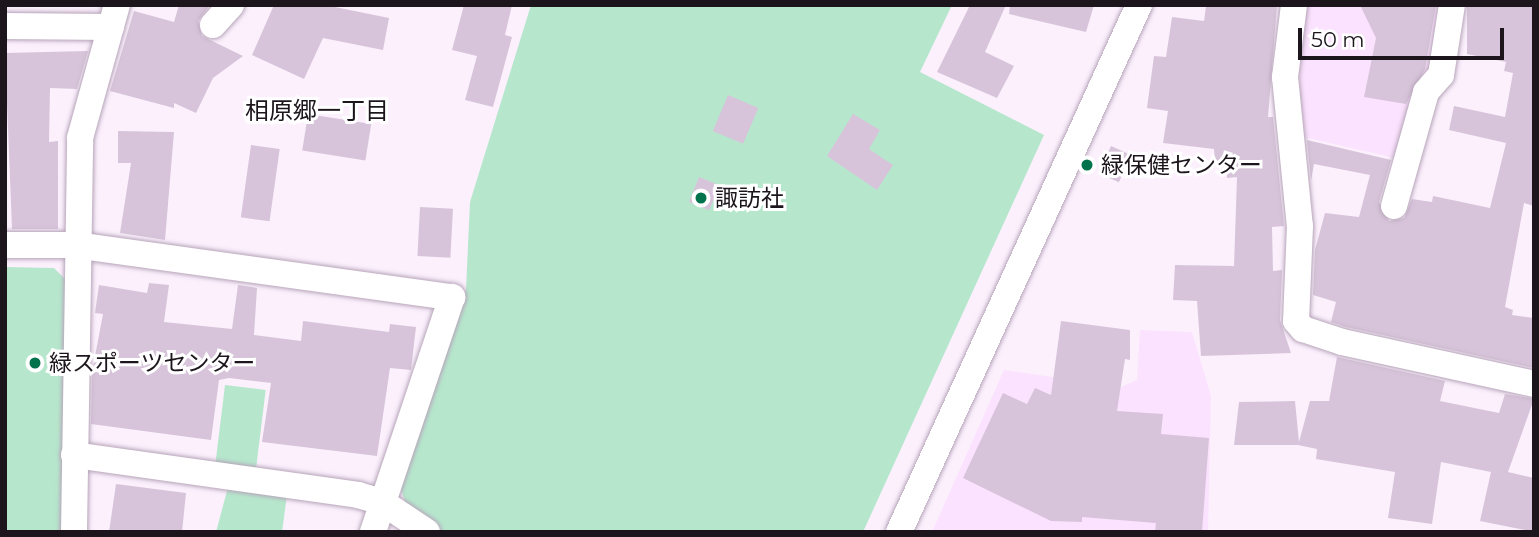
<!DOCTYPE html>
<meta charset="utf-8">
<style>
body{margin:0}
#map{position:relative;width:1539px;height:537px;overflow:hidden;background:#fcf0fd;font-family:Montserrat,"Noto Sans JP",sans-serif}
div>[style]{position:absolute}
.built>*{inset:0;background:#fbe2fe}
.green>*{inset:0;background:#b6e7cd;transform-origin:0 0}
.building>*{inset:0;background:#d7c4da;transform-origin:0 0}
.roads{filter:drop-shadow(0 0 2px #b6a4b9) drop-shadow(0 0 2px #b6a4b9)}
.minor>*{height:26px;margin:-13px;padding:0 13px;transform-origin:13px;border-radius:13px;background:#fff}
.dots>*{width:19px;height:19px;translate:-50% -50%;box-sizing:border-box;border:4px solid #fff;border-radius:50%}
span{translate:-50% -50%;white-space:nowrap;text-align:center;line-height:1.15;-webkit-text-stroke:6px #fff;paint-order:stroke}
.poi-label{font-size:23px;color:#1c151c}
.left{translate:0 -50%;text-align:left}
.neighbourhood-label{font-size:24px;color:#1c151c}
.frame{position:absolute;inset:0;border:7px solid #1c151c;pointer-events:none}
.scale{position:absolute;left:1298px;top:28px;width:206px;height:32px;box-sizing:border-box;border:4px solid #1c151c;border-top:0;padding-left:9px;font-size:21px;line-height:24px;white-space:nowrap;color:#1c151c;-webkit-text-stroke:5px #fff;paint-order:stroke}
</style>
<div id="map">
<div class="built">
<i style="clip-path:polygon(1303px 5px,1449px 5px,1404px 160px,1299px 136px,1294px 77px)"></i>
<i style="clip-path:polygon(1140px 330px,1192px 332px,1211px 396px,1208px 532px,932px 532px,1004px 370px,1121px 387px,1137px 380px)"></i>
</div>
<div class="green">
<i style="clip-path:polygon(531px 5px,952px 5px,920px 72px,1044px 135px,863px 532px,440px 532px,406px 505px,400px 486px,466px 289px,470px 202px)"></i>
<i style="clip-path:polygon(5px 267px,54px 268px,65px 279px,65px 532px,5px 532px)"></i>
<i style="left:225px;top:385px;width:41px;height:83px;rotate:7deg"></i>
<i style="clip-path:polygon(228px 487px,287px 495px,282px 532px,216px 532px)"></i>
</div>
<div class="building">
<i style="clip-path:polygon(179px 5px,210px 5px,198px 21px,202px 36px,243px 56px,213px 78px,196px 113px,174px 103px,174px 108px,110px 91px,134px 11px,174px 22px)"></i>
<i style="clip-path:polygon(274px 5px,325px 5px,389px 18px,383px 50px,323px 38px,304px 79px,252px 55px)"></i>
<i style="clip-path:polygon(464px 5px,512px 5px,505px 35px,512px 37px,493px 107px,465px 100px,477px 56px,452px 50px)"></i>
<i style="clip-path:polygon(970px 5px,1006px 5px,985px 52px,1014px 66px,997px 98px,937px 72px)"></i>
<i style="clip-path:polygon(1010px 5px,1094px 5px,1086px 32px,1009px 14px)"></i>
<i style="clip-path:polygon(1277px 5px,1268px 117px,1273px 117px,1284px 226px,1272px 227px,1273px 271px,1282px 270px,1280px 320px,1291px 353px,1201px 356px,1197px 301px,1173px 300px,1175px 265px,1234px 266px,1237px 177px,1227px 178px,1226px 161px,1215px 161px,1214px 149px,1163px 143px,1168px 111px,1147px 108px,1154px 56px,1166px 57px,1172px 17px,1204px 21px,1206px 6px)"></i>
<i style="clip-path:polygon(1360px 5px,1436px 5px,1425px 69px,1406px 104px,1364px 97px,1376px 38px)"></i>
<i style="clip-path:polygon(1467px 5px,1534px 5px,1534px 206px,1524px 203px,1505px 307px,1513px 310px,1512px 315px,1534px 318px,1534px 368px,1346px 327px,1331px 322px,1336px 302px,1313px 295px,1315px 250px,1325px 213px,1359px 217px,1370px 175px,1314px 164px,1311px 181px,1307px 140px,1391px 160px,1379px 202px,1389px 221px,1404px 218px,1412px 199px,1432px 202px,1433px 196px,1490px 208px,1506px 143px,1449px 130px,1454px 106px,1505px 117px,1513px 73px,1504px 71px,1506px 62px,1467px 54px)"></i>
<i style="clip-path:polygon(88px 51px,77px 89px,50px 88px,49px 142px,58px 141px,58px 229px,12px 229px,5px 53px)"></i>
<i style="left:728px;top:95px;width:33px;height:39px;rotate:23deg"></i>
<i style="left:308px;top:114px;width:64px;height:37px;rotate:9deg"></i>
<i style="clip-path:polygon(853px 114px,880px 130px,869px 149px,893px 165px,877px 190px,827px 156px)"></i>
<i style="clip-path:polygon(118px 131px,174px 132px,165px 240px,120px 233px,131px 163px,118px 163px)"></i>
<i style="left:251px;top:145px;width:29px;height:73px;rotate:8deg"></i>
<i style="left:1111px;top:146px;width:22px;height:30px;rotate:24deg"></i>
<i style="left:699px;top:177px;width:22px;height:27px;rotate:22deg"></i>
<i style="left:420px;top:207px;width:33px;height:49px;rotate:3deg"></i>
<i style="clip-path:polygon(149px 283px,169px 285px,164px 322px,232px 329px,238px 285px,257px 288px,254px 335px,301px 341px,303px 321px,389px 332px,390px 324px,416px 327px,411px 370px,390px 368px,377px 456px,262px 442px,271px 383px,229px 378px,219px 380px,211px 440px,91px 424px,92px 372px,103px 314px,95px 313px,99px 285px,147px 293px)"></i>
<i style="clip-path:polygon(1061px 321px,1130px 330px,1130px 360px,1125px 359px,1117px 411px,1163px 414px,1161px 434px,1209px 438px,1202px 532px,1155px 532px,1156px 523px,1082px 517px,1082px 522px,1051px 521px,963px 478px,1003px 393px,1027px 404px,1035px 388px,1051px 395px)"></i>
<i style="clip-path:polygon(1337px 357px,1445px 381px,1440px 401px,1499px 413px,1505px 394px,1534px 399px,1508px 472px,1534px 478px,1534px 532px,1480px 521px,1491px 472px,1441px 462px,1432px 524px,1388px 518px,1395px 472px,1316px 459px,1317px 449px,1298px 445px,1234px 445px,1239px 402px,1295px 401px,1299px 442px,1310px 401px,1329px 401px)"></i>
<i style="clip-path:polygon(116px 484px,186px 493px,182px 532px,109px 532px)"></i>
</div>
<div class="roads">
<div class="minor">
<i style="left:1294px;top:5px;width:73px;rotate:97.1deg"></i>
<i style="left:1285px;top:77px;width:150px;rotate:84.3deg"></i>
<i style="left:1300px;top:226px;width:95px;rotate:92.4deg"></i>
<i style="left:1296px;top:321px;width:11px;rotate:49deg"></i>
<i style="left:1303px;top:329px;width:41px;rotate:18.4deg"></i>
<i style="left:1342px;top:342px;width:197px;rotate:12.3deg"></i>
<i style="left:213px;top:25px;width:27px;rotate:-48deg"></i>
<i style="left:5px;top:26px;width:106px;rotate:0.5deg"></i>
<i style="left:1394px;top:206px;width:118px;rotate:-74.3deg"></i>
<i style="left:1426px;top:92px;width:23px;rotate:-49deg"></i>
<i style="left:1441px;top:75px;width:71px;rotate:-81.1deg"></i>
<i style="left:5px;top:245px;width:70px"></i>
<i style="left:75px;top:245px;width:381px;rotate:7.9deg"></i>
<i style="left:452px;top:297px;width:248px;rotate:108.6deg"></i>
<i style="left:74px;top:455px;width:287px;rotate:8deg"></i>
<i style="left:358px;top:495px;width:25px;rotate:16deg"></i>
<i style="left:382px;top:502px;width:54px;rotate:33.7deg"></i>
<i style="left:74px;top:532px;width:394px;rotate:-89.1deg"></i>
<i style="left:80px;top:138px;width:138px;rotate:-74.5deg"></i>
<i style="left:899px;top:532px;width:579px;rotate:-65.52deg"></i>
</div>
</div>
<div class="dots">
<i style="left:1087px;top:165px;background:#00724c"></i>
<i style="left:701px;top:198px;background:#00724c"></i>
<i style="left:35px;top:363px;background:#00724c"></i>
</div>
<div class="poi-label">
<span class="left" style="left:1101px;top:165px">緑保健センター</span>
<span class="left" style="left:715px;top:198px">諏訪社</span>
<span class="left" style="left:49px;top:363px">緑スポーツセンター</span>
</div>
<div class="neighbourhood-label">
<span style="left:317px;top:111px">相原郷一丁目</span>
</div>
<div class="frame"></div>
<div class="scale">50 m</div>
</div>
